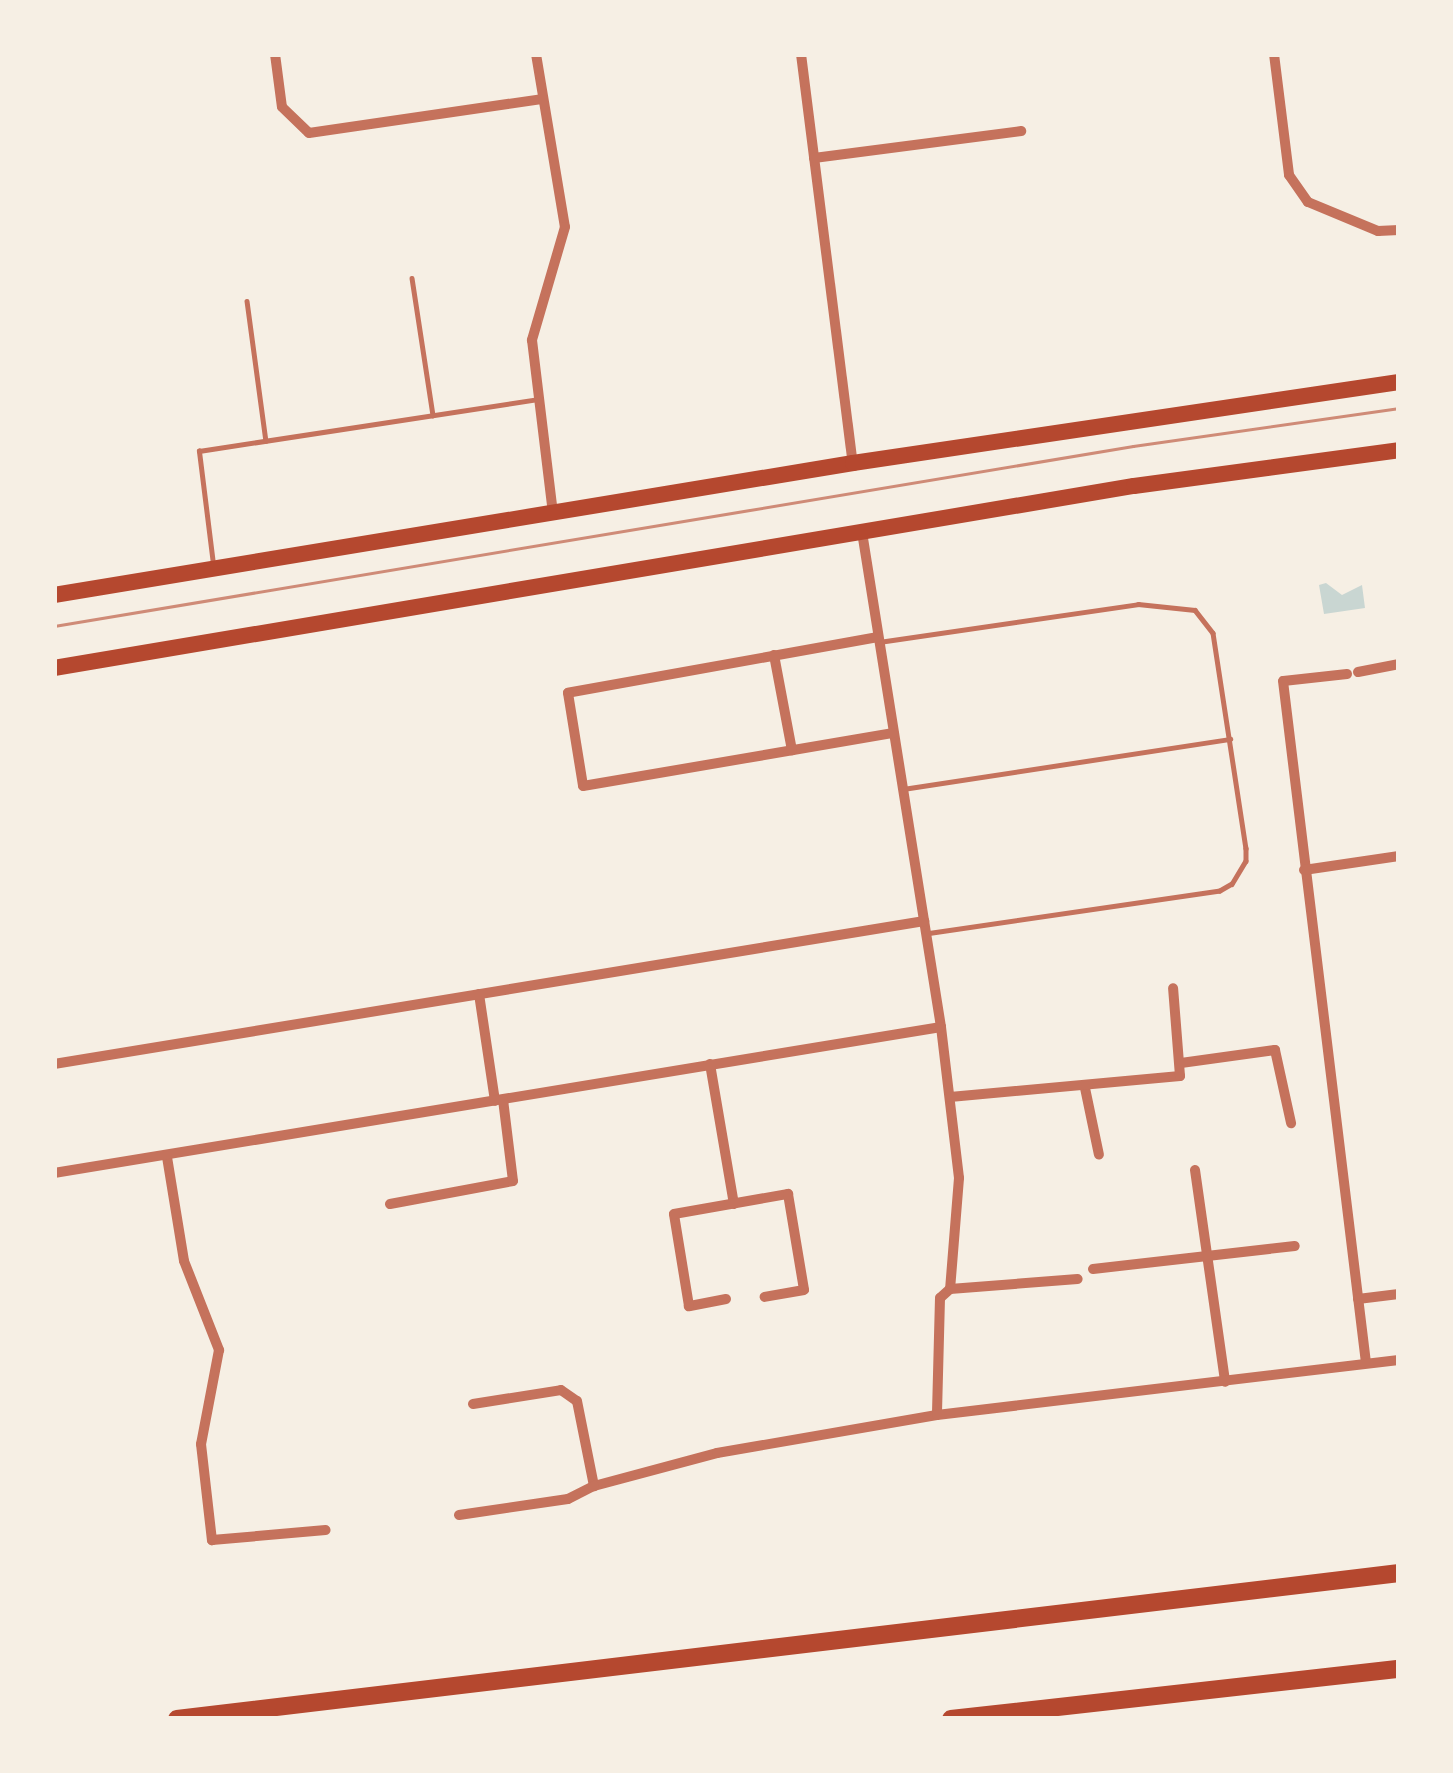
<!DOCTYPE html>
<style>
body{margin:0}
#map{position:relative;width:1453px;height:1773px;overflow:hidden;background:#f6efe4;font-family:Montserrat,sans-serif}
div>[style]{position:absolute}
.water>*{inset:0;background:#c9d6d2}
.service>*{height:4.5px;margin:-2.25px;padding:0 2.25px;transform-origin:2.25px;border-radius:2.25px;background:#c5725c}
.minor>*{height:10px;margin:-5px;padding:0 5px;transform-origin:5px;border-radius:5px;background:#c5725c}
.primary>*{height:16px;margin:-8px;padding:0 8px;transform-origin:8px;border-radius:8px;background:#b5482f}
.motorway>*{height:18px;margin:-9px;padding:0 9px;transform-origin:9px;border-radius:9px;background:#b5482f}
.tram>*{height:3px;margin:-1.5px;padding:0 1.5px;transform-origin:1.5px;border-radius:1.5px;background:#cf8b77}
span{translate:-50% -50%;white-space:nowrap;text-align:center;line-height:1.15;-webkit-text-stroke:12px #f6efe4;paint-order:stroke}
.frame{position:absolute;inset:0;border:57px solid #f6efe4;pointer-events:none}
</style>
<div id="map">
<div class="water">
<i style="clip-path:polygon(1326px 583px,1342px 595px,1362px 585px,1365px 608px,1324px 614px,1319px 585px)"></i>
</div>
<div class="service">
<i style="left:412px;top:278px;width:139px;rotate:81.3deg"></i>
<i style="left:247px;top:301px;width:141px;rotate:82.3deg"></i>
<i style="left:213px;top:564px;width:114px;rotate:-97.1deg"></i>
<i style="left:199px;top:451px;width:344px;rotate:-8.7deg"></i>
<i style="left:879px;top:642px;width:262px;rotate:-8.3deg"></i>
<i style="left:1138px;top:604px;width:57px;rotate:6deg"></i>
<i style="left:1195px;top:610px;width:29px;rotate:52deg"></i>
<i style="left:1213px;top:633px;width:218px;rotate:81.3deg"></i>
<i style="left:1246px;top:848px;width:13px;rotate:90deg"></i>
<i style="left:1246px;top:861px;width:27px;rotate:121deg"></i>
<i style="left:1232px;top:884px;width:14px;rotate:150deg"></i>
<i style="left:1220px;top:891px;width:297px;rotate:171.7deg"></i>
<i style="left:903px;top:789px;width:331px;rotate:-8.7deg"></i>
</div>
<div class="minor">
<i style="left:275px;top:54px;width:53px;rotate:82.5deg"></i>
<i style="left:282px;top:107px;width:37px;rotate:44deg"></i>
<i style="left:309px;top:133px;width:235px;rotate:-8.3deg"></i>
<i style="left:536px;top:54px;width:175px;rotate:80.5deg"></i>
<i style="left:565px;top:227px;width:118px;rotate:106.3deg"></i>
<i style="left:532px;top:340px;width:175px;rotate:83.1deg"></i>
<i style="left:801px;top:54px;width:412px;rotate:82.8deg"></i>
<i style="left:1274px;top:54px;width:122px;rotate:82.9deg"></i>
<i style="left:1289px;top:175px;width:33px;rotate:55deg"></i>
<i style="left:1308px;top:202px;width:76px;rotate:22.5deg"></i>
<i style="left:1378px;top:231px;width:21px;rotate:-3deg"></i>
<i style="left:814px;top:158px;width:209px;rotate:-7.4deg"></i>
<i style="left:862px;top:532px;width:501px;rotate:80.93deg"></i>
<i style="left:941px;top:1027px;width:152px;rotate:83.2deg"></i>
<i style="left:959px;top:1178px;width:111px;rotate:94.6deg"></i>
<i style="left:950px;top:1289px;width:13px;rotate:138deg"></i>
<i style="left:940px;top:1298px;width:117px;rotate:91.5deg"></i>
<i style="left:878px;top:637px;width:315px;rotate:169.8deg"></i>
<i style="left:568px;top:693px;width:94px;rotate:80.8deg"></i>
<i style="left:583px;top:786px;width:315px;rotate:-9.7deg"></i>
<i style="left:774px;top:655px;width:97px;rotate:79.3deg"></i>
<i style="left:1358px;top:672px;width:42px;rotate:-11deg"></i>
<i style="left:1347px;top:674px;width:64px;rotate:173.8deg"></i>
<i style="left:1283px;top:681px;width:687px;rotate:83.06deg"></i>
<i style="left:1304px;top:870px;width:96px;rotate:-8.4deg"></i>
<i style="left:479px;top:994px;width:108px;rotate:81.5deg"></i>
<i style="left:1181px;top:1063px;width:95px;rotate:-7.9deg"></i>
<i style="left:1275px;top:1050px;width:75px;rotate:77.6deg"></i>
<i style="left:54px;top:1064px;width:882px;rotate:-9.33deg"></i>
<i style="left:710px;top:1064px;width:142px;rotate:80.3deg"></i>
<i style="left:1085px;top:1088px;width:68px;rotate:78.2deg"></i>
<i style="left:950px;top:1097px;width:231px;rotate:-5.2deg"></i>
<i style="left:1180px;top:1076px;width:88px;rotate:-94.5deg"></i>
<i style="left:167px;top:1157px;width:105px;rotate:80.7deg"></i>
<i style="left:184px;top:1261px;width:96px;rotate:68.5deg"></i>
<i style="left:219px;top:1350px;width:96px;rotate:100.8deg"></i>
<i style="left:201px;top:1444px;width:97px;rotate:83.5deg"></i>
<i style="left:212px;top:1540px;width:114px;rotate:-5deg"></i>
<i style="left:1195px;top:1170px;width:214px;rotate:81.9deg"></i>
<i style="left:54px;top:1173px;width:899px;rotate:-9.35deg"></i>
<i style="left:390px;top:1204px;width:125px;rotate:-10.6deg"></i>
<i style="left:513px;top:1181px;width:82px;rotate:-97deg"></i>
<i style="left:1093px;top:1269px;width:203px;rotate:-6.5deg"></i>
<i style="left:950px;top:1289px;width:128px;rotate:-4.5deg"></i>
<i style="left:726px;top:1299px;width:38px;rotate:169deg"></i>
<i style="left:689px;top:1306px;width:93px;rotate:-99.3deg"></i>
<i style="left:674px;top:1214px;width:116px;rotate:-10deg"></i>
<i style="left:788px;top:1194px;width:97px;rotate:80.5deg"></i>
<i style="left:804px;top:1290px;width:40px;rotate:170deg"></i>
<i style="left:1358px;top:1299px;width:41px;rotate:-7deg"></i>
<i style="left:473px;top:1404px;width:89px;rotate:-9deg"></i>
<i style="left:561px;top:1390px;width:19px;rotate:35deg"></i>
<i style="left:577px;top:1401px;width:87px;rotate:78.7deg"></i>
<i style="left:594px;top:1486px;width:127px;rotate:-15deg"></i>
<i style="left:717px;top:1453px;width:223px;rotate:-9.8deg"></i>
<i style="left:937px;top:1415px;width:465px;rotate:-6.8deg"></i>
<i style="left:459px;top:1515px;width:110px;rotate:-8.4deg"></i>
<i style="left:568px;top:1499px;width:29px;rotate:-27deg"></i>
</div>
<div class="primary">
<i style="left:54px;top:595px;width:810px;rotate:-9.38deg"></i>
<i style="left:853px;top:463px;width:552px;rotate:-8.44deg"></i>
<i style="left:54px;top:668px;width:1095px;rotate:-9.57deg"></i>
<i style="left:1134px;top:486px;width:267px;rotate:-7.7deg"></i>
</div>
<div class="motorway">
<i style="left:177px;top:1719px;width:1231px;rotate:-6.81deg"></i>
<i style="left:951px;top:1719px;width:451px;rotate:-6.4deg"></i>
</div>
<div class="tram">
<i style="left:54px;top:626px;width:1094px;rotate:-9.47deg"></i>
<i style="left:1133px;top:446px;width:269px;rotate:-8.1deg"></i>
</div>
<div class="frame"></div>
</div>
